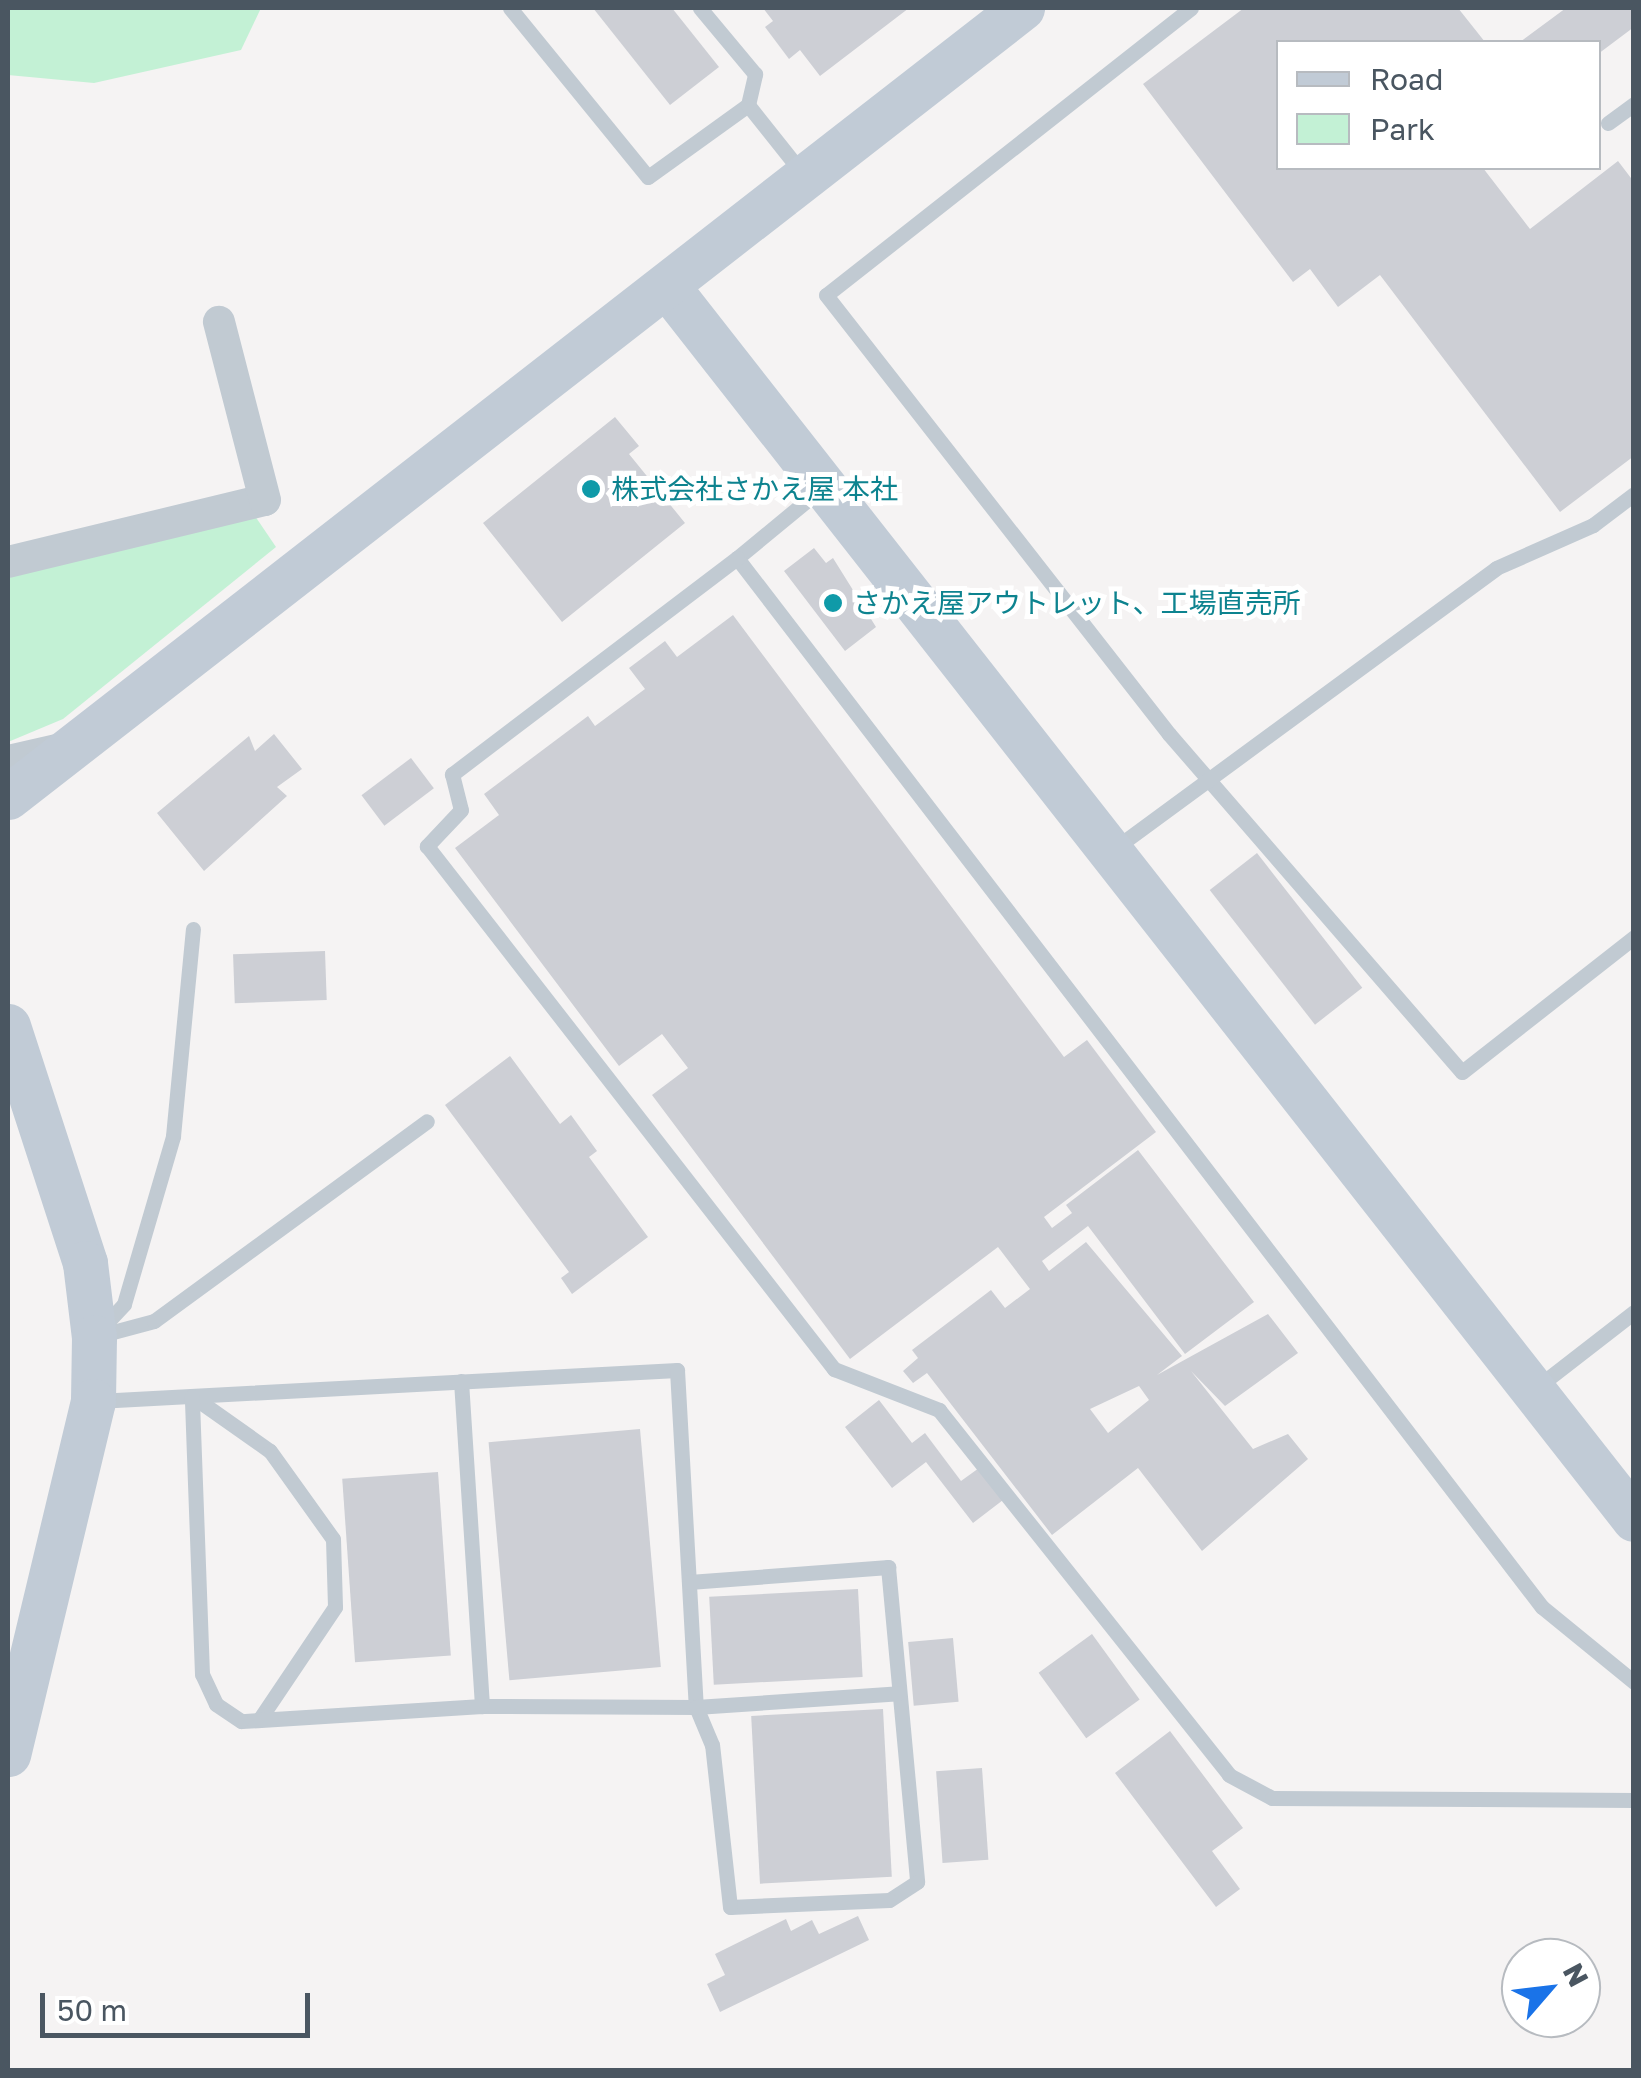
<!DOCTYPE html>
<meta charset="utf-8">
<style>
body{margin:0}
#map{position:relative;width:1641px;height:2078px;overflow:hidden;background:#f5f3f3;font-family:"Golos Text","Noto Sans JP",sans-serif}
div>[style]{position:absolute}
.green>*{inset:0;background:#c3f1d5}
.building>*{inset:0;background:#cdcfd5;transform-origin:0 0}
.lane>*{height:15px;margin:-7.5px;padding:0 7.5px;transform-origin:7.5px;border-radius:7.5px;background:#c1cad2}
.street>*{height:32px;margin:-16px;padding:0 16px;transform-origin:16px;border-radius:16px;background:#c1cad2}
.secondary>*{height:45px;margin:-22.5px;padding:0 22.5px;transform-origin:22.5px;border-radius:22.5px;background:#c1cbd6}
.dots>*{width:28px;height:28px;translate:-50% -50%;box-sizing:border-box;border:5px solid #fff;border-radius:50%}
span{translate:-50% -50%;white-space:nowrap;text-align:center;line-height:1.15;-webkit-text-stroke:10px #fff;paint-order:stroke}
.culture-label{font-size:28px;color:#0d838f}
.left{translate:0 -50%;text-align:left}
.frame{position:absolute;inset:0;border:10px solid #4a5661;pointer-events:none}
.legend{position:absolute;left:1276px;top:40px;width:325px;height:130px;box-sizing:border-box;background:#fff;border:2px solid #b7bbc0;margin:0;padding:12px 18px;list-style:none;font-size:30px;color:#4a5661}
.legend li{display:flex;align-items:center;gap:20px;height:50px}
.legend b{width:50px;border:2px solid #b7bbc0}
.north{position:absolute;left:1501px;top:1938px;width:100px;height:100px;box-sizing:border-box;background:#fff;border:2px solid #b7bbc0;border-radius:50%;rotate:62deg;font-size:28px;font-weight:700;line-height:40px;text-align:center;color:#4a5661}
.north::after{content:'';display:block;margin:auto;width:35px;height:45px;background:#1a73e8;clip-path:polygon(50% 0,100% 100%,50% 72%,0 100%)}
.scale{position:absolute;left:40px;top:1993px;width:270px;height:45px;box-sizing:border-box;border:5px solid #4a5661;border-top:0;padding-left:12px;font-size:30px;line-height:35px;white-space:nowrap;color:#4a5661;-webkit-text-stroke:8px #fff;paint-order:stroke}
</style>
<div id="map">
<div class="green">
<i style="clip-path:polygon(8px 8px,261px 8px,241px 50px,94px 83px,8px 75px)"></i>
<i style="clip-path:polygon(255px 516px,276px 547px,63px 719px,8px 742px,8px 574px)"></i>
</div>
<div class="building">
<i style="clip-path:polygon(593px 8px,672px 8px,719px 67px,670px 105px)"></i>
<i style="clip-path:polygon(763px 8px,909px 8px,820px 76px,800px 50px,789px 59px,765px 27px,773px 21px)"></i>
<i style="clip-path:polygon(1244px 8px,1458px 8px,1485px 42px,1278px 42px,1278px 168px,1483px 168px,1530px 229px,1618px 161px,1634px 182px,1634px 456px,1560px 512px,1380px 275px,1338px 307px,1310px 269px,1293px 282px,1143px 84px)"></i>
<i style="clip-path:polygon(1566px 8px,1634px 8px,1634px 27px,1598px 54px,1598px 42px,1520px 42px)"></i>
<i style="clip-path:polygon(615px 417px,639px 446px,629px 454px,685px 523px,562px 622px,483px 523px)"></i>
<i style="clip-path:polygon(814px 548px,826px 563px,833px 558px,876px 627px,845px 651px,784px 571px)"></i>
<i style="clip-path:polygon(evenodd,733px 615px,1064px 1057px,1087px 1040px,1156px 1132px,1044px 1217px,1052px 1228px,1072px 1213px,1066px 1205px,1138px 1150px,1254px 1302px,1185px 1354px,1088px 1226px,1042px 1261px,1049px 1271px,1086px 1242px,1182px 1356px,1157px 1375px,1268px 1314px,1298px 1353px,1225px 1406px,1191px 1371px,1253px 1449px,1288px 1434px,1308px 1459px,1202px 1551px,1138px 1468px,1052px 1535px,927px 1373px,913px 1383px,903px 1371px,918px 1358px,912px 1350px,991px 1290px,1005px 1308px,1030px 1289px,998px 1247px,850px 1359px,652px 1095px,688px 1068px,662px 1034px,619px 1066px,455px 848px,499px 815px,484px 794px,588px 716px,595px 726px,645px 689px,629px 668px,665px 641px,677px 657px,733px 615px,1139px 1386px,1149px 1400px,1108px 1433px,1090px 1409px,1139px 1386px)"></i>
<i style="clip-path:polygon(274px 734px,302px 769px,277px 787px,287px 796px,204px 871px,157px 813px,249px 736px,255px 751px)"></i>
<i style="left:411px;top:758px;width:38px;height:62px;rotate:53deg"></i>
<i style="left:1257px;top:853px;width:171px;height:60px;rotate:52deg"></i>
<i style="left:325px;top:951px;width:49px;height:92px;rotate:88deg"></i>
<i style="clip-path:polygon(510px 1056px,560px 1124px,571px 1115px,597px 1151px,589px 1157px,648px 1237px,572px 1294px,561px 1278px,569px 1272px,445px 1105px)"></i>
<i style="clip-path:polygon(879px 1400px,912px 1443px,925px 1433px,961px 1481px,979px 1468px,1003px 1500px,973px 1523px,926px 1462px,892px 1488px,845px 1427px)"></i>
<i style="left:640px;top:1429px;width:239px;height:152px;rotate:85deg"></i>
<i style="left:438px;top:1472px;width:184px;height:96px;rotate:86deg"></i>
<i style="left:858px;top:1589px;width:88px;height:149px;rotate:87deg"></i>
<i style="left:1092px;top:1634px;width:81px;height:66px;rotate:54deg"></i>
<i style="left:953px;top:1638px;width:64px;height:45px;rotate:85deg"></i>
<i style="left:883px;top:1709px;width:168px;height:132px;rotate:87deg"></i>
<i style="clip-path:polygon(1170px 1731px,1243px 1828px,1212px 1851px,1240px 1889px,1216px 1907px,1115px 1773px)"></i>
<i style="left:982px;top:1768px;width:92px;height:46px;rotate:86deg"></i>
<i style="clip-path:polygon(858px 1916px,869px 1940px,720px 2012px,707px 1984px,725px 1975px,715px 1954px,786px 1919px,791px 1931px,812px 1920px,819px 1934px)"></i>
</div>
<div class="lane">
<i style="left:510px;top:8px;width:218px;rotate:50.8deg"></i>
<i style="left:648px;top:177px;width:123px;rotate:-35.8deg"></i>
<i style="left:748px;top:105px;width:32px;rotate:-77deg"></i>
<i style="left:755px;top:74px;width:86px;rotate:-129.8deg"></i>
<i style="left:1191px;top:8px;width:464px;rotate:141.8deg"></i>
<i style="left:826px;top:295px;width:557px;rotate:52deg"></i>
<i style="left:1169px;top:734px;width:447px;rotate:49.1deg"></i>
<i style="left:1462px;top:1072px;width:219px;rotate:-38.1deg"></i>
<i style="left:748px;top:105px;width:87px;rotate:51.5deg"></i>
<i style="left:1608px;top:123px;width:32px;rotate:-36deg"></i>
<i style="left:822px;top:488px;width:110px;rotate:140.5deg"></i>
<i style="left:737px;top:558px;width:1322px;rotate:52.5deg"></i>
<i style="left:1542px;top:1607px;width:119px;rotate:39.2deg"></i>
<i style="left:737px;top:558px;width:358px;rotate:142.8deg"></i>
<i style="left:452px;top:774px;width:37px;rotate:76deg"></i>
<i style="left:461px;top:810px;width:50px;rotate:133.4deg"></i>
<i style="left:427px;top:846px;width:663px;rotate:52.11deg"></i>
<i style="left:834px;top:1369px;width:113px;rotate:21.3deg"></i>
<i style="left:939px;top:1410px;width:466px;rotate:51.5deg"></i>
<i style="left:1229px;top:1775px;width:49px;rotate:28.1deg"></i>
<i style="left:1272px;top:1798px;width:362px;rotate:0.3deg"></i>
<i style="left:1114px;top:849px;width:474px;rotate:-36.3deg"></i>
<i style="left:1496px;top:568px;width:106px;rotate:-23.9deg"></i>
<i style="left:1593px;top:525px;width:51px;rotate:-37.1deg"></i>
<i style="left:100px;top:1330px;width:35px;rotate:-47deg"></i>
<i style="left:124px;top:1304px;width:175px;rotate:-73.7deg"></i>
<i style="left:173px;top:1136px;width:208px;rotate:-84.5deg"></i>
<i style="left:98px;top:1336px;width:58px;rotate:-15deg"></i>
<i style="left:154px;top:1321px;width:338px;rotate:-36.2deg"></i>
<i style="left:461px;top:1381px;width:326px;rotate:86.3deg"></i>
<i style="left:1536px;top:1388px;width:124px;rotate:-37.8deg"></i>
<i style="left:192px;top:1396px;width:95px;rotate:35.2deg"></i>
<i style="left:270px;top:1451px;width:108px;rotate:54.4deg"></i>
<i style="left:333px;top:1539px;width:68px;rotate:88.3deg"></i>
<i style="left:335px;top:1607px;width:136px;rotate:123.9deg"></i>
<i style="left:97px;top:1401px;width:581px;rotate:-3.06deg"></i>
<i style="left:677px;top:1370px;width:338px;rotate:86.8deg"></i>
<i style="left:696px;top:1707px;width:214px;rotate:-179.7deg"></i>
<i style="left:482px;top:1706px;width:241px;rotate:176.4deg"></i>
<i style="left:241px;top:1721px;width:30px;rotate:-146deg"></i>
<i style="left:216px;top:1704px;width:33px;rotate:-115deg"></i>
<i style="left:202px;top:1674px;width:278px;rotate:-92.1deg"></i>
<i style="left:689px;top:1582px;width:200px;rotate:-4.3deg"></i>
<i style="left:888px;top:1567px;width:316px;rotate:84.7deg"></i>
<i style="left:917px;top:1882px;width:33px;rotate:147deg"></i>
<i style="left:889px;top:1900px;width:159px;rotate:177.5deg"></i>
<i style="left:730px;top:1907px;width:163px;rotate:-96.3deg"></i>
<i style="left:712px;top:1745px;width:41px;rotate:-112.8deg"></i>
<i style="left:696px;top:1707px;width:203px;rotate:-3.9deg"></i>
</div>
<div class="street">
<i style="left:8px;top:562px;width:264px;rotate:-13.6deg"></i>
<i style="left:265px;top:500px;width:184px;rotate:-104.5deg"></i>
<i style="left:8px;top:761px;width:54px;rotate:-12.8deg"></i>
</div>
<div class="secondary">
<i style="left:670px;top:290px;width:1562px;rotate:51.89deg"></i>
<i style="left:8px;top:797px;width:1285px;rotate:-37.89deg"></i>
<i style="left:8px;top:1026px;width:249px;rotate:72deg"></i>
<i style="left:85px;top:1263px;width:75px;rotate:83.1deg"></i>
<i style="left:94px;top:1337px;width:64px;rotate:90.9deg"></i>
<i style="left:93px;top:1401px;width:363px;rotate:103.5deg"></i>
</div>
<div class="dots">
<i style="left:591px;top:489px;background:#0f9aa8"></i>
<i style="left:833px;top:603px;background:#0f9aa8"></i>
</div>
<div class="culture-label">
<span class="left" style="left:611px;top:489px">株式会社さかえ屋 本社</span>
<span class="left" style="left:853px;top:603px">さかえ屋アウトレット、工場直売所</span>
</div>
<div class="frame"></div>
<ul class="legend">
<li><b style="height:12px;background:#c1cbd6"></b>Road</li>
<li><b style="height:28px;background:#c3f1d5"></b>Park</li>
</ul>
<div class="north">N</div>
<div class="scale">50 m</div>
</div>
